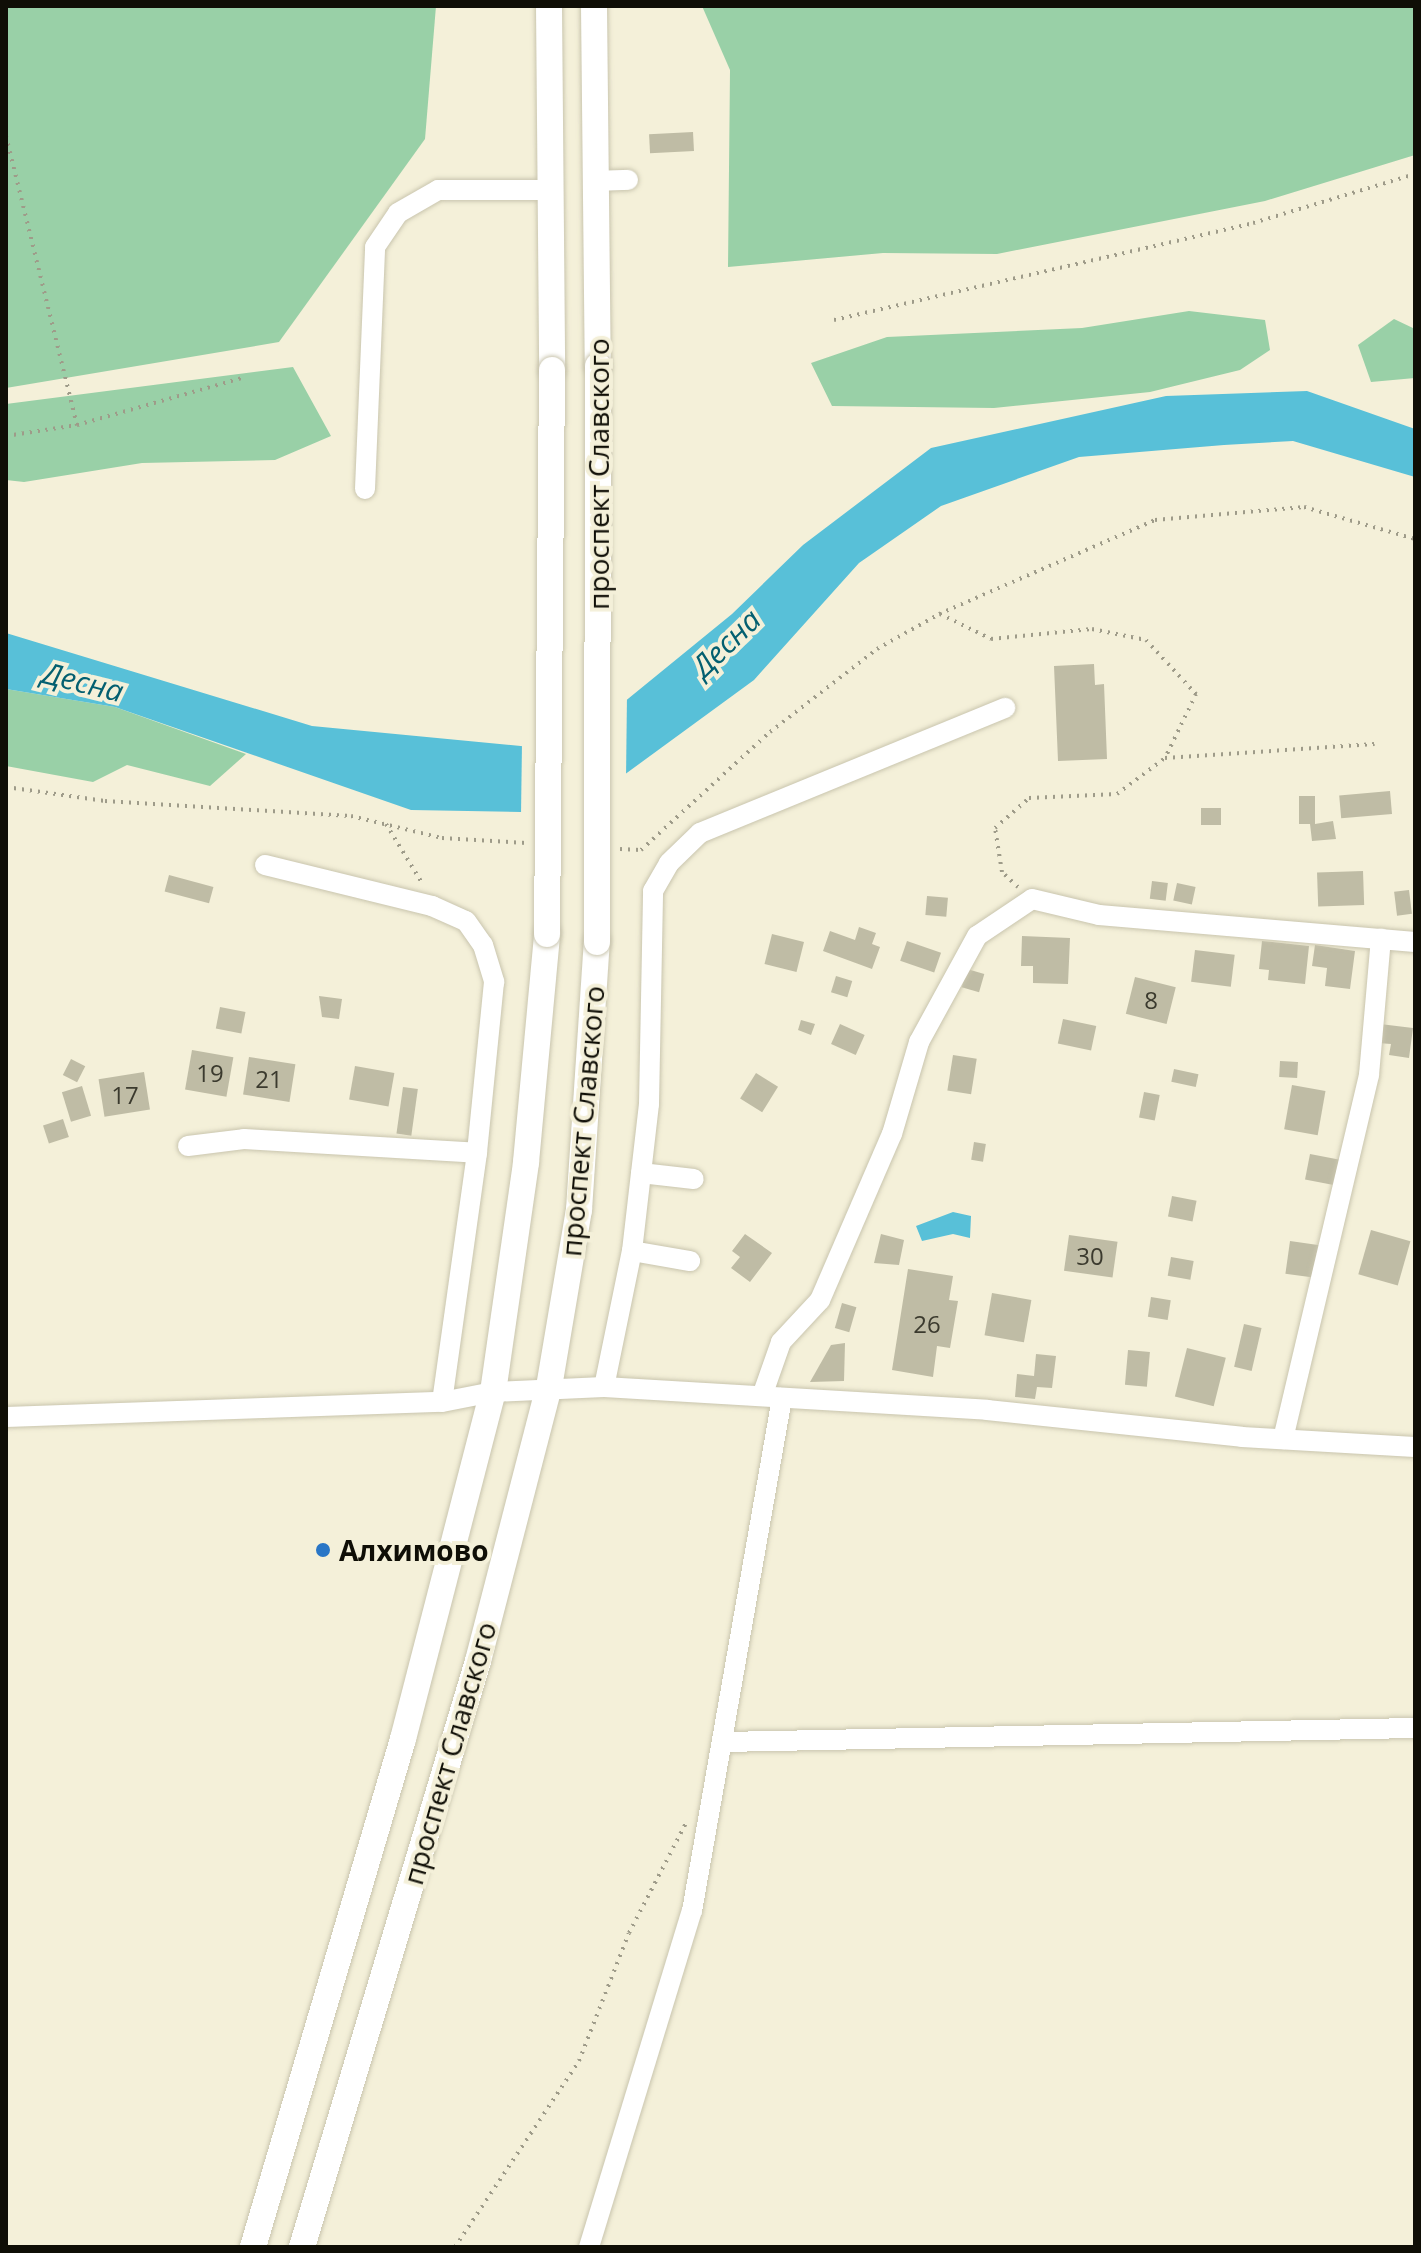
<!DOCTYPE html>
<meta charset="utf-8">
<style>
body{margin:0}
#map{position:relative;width:1421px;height:2253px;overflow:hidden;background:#f4f0d9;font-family:"Open Sans",sans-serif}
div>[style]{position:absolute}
.green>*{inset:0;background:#99d0a7}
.water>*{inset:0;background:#58c0d8}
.pier>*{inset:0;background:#f4f0d9}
.building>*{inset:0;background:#bfbca5;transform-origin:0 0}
.path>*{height:4px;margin-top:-2px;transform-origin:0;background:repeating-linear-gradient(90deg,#9e9b89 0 2px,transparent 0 8px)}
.roads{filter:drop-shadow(0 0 2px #c9c5ae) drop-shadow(0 0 2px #c9c5ae)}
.minor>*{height:20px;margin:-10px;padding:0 10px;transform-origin:10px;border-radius:10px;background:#fff}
.major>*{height:26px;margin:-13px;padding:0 13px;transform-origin:13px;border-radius:13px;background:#fff}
.bridges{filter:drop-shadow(0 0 2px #c9c5ae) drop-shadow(0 0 2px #c9c5ae)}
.major-bridge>*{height:26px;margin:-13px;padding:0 13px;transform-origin:13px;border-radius:13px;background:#fff}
.dots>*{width:22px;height:22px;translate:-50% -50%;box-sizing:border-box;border:4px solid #f4f0d9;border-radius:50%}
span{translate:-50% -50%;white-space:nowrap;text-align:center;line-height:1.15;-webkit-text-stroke:8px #f4f0d9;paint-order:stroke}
.number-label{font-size:24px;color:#3b3a2e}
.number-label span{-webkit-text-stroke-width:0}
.street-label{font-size:28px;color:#0f0e06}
.poi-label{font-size:28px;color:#0f0e06;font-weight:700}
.left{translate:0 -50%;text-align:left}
.water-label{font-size:30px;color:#035f70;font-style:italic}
.frame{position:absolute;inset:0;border:8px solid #0f0e06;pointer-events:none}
</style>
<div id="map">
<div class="green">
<i style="clip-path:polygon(6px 6px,436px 6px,425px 139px,279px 342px,6px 388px)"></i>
<i style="clip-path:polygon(702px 6px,1415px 6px,1415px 155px,1265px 201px,997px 254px,883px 253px,728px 267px,730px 70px)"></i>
<i style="clip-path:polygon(1189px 311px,1265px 320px,1270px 350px,1240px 370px,1150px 392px,994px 408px,832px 406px,811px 363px,887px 337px,1082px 328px)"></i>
<i style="clip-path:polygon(1394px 319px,1415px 329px,1415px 378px,1371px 382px,1358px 345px)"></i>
<i style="clip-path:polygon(293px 367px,331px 436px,275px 460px,142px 463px,24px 482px,6px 480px,6px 404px)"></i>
<i style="clip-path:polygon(6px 689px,115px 707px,246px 754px,210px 786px,127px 765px,93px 782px,6px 766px)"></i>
</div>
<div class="water">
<i style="clip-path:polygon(1307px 391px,1415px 429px,1415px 477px,1293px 441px,1224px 445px,1079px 457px,941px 506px,859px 563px,754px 680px,572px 813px,411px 810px,115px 707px,6px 689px,6px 633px,312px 726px,531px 747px,618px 707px,732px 614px,803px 545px,931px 448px,1166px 396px)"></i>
<i style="clip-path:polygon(953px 1212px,971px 1216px,970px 1238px,953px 1234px,922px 1241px,916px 1226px)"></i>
</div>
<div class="pier">
<i style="clip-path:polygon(627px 694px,626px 779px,573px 817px,521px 816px,522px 743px)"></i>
</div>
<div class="building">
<i style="left:693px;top:132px;width:19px;height:44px;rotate:87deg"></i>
<i style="clip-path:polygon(1094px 664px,1095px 685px,1104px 684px,1107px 759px,1058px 761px,1054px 666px)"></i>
<i style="left:1390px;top:791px;width:23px;height:51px;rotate:85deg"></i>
<i style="clip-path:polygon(1299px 796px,1315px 796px,1315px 824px,1333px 821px,1336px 839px,1312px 841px,1310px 824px,1299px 824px)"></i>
<i style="left:1201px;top:808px;width:20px;height:17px"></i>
<i style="left:1363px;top:871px;width:34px;height:46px;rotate:88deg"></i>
<i style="left:169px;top:875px;width:46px;height:17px;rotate:15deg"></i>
<i style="left:1152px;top:881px;width:16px;height:18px;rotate:7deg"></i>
<i style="left:1177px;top:883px;width:19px;height:18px;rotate:12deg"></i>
<i style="left:1409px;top:890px;width:24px;height:15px;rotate:83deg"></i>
<i style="left:927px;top:896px;width:21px;height:19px;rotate:5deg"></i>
<i style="clip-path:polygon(859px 927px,876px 933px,872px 944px,880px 947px,872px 969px,823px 951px,830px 931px,855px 940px)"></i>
<i style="left:772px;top:934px;width:33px;height:31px;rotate:14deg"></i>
<i style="clip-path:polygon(1022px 936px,1070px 938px,1068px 984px,1033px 983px,1033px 966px,1021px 966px)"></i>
<i style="left:907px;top:941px;width:36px;height:21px;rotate:19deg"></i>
<i style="clip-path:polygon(1262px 941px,1309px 946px,1305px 984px,1268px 980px,1269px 970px,1259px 969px)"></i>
<i style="clip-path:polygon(1315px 945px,1355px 951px,1350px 989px,1325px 986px,1327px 968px,1312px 966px)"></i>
<i style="left:1195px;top:950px;width:40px;height:32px;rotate:7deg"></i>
<i style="left:967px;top:969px;width:18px;height:19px;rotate:16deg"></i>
<i style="left:836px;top:976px;width:17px;height:17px;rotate:17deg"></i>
<i style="left:1135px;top:977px;width:42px;height:38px;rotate:14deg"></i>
<i style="clip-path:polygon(319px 996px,342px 999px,339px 1019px,322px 1017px)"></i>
<i style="left:220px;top:1007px;width:26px;height:22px;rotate:11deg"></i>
<i style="left:1063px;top:1019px;width:34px;height:25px;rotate:12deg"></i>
<i style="clip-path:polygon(801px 1020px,815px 1024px,811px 1035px,798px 1030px)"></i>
<i style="left:840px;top:1024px;width:27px;height:22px;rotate:24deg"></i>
<i style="clip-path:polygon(1380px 1024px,1413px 1028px,1409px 1058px,1389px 1055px,1391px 1044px,1378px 1043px)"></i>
<i style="left:192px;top:1050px;width:42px;height:40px;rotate:10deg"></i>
<i style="left:953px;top:1055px;width:24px;height:36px;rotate:9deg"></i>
<i style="left:249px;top:1057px;width:47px;height:38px;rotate:9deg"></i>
<i style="left:71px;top:1059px;width:16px;height:18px;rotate:27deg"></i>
<i style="left:1280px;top:1061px;width:18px;height:16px;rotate:3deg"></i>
<i style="left:355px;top:1066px;width:40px;height:34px;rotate:10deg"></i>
<i style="left:1174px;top:1069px;width:25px;height:13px;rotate:12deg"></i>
<i style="left:144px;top:1072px;width:38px;height:46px;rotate:81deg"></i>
<i style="left:756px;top:1073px;width:26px;height:30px;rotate:32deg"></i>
<i style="left:1292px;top:1085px;width:34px;height:45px;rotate:10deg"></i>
<i style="left:82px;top:1086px;width:31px;height:21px;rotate:73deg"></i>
<i style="left:403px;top:1087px;width:15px;height:47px;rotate:8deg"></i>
<i style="left:1144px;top:1092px;width:16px;height:26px;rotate:11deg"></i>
<i style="left:63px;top:1119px;width:19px;height:21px;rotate:72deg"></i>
<i style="left:974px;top:1142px;width:12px;height:18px;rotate:9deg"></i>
<i style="left:1310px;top:1154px;width:33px;height:26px;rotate:11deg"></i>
<i style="left:1172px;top:1196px;width:25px;height:21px;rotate:11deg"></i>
<i style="left:1371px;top:1230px;width:41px;height:46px;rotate:16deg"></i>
<i style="clip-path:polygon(745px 1234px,772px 1253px,750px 1282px,731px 1268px,740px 1257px,732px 1251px)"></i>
<i style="clip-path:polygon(881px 1234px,904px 1240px,899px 1265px,874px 1263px)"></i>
<i style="left:1069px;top:1235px;width:49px;height:36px;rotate:8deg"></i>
<i style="left:1290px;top:1241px;width:30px;height:33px;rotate:8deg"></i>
<i style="left:1171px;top:1257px;width:23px;height:19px;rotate:10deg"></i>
<i style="clip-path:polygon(908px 1269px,953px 1276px,949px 1300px,958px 1301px,950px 1348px,937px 1346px,933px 1377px,892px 1370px)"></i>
<i style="left:992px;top:1293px;width:40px;height:43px;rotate:10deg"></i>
<i style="left:1151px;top:1297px;width:20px;height:20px;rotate:9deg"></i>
<i style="left:842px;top:1303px;width:15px;height:26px;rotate:16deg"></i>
<i style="left:1244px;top:1324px;width:18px;height:44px;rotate:13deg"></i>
<i style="clip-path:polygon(845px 1343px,844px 1381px,810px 1382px,831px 1345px)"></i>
<i style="left:1187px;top:1348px;width:40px;height:50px;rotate:14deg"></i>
<i style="left:1128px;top:1350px;width:22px;height:35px;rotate:5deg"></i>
<i style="clip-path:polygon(1036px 1354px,1056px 1356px,1052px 1388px,1037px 1387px,1035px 1399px,1015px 1397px,1017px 1374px,1034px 1376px)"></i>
</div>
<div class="path">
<i style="left:6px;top:136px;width:298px;rotate:76.2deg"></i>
<i style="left:834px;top:320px;width:430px;rotate:-13deg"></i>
<i style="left:1253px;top:223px;width:169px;rotate:-16.8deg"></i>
<i style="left:6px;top:436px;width:72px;rotate:-8.8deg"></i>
<i style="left:77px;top:425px;width:172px;rotate:-15.9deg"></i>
<i style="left:940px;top:614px;width:57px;rotate:26.1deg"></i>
<i style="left:991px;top:639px;width:101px;rotate:-5.7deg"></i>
<i style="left:1092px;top:629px;width:55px;rotate:11.5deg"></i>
<i style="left:1146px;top:640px;width:74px;rotate:47.2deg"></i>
<i style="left:1196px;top:694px;width:71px;rotate:115.8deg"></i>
<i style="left:6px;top:787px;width:100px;rotate:8deg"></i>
<i style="left:105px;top:801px;width:246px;rotate:3.5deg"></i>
<i style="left:351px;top:816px;width:94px;rotate:13.6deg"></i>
<i style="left:442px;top:838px;width:85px;rotate:3.4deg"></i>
<i style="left:386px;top:824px;width:69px;rotate:58.6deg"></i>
<i style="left:620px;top:849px;width:21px;rotate:3deg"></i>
<i style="left:641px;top:850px;width:175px;rotate:-42.5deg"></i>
<i style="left:770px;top:732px;width:135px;rotate:-37.8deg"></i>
<i style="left:877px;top:649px;width:71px;rotate:-29.4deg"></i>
<i style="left:939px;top:614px;width:236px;rotate:-23.5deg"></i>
<i style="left:1155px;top:520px;width:150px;rotate:-5deg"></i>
<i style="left:1304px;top:507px;width:116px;rotate:16.1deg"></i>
<i style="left:1018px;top:887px;width:22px;rotate:-137deg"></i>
<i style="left:1002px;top:872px;width:45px;rotate:-99deg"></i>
<i style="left:995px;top:828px;width:45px;rotate:-41.4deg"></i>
<i style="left:1029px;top:798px;width:88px;rotate:-2.6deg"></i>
<i style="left:1117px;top:794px;width:60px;rotate:-36.9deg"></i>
<i style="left:1165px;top:758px;width:210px;rotate:-3.8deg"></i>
<i style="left:455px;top:2247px;width:224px;rotate:-56.3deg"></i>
<i style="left:579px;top:2061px;width:137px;rotate:-68.7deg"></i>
<i style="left:629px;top:1933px;width:124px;rotate:-62.6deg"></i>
</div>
<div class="roads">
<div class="minor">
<i style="left:596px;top:181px;width:32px;rotate:-2deg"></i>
<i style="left:365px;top:489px;width:242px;rotate:-87.6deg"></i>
<i style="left:375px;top:247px;width:41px;rotate:-55.9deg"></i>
<i style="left:398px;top:213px;width:46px;rotate:-29.9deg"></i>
<i style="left:438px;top:190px;width:112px"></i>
<i style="left:265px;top:865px;width:172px;rotate:13.8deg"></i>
<i style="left:432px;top:906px;width:37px;rotate:24deg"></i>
<i style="left:466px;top:921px;width:29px;rotate:55deg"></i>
<i style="left:483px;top:945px;width:39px;rotate:73deg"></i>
<i style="left:494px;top:982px;width:172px;rotate:95.7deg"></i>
<i style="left:188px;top:1146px;width:56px;rotate:-7.1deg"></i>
<i style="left:244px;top:1139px;width:233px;rotate:3.4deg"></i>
<i style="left:477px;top:1153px;width:251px;rotate:98deg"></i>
<i style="left:641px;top:1173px;width:53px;rotate:6.5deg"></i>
<i style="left:632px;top:1251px;width:59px;rotate:9.8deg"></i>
<i style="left:604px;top:1387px;width:139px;rotate:-78.4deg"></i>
<i style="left:632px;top:1251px;width:148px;rotate:-83.4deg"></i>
<i style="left:649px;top:1104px;width:213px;rotate:-88.9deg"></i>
<i style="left:653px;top:891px;width:32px;rotate:-60deg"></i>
<i style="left:669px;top:863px;width:43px;rotate:-44.1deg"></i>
<i style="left:700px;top:833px;width:330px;rotate:-22.3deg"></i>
<i style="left:762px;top:1396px;width:57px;rotate:-70.6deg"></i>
<i style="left:781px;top:1342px;width:57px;rotate:-47.1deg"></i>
<i style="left:820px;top:1300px;width:181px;rotate:-66.6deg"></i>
<i style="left:892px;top:1134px;width:96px;rotate:-73.6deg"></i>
<i style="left:919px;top:1042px;width:121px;rotate:-61.3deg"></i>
<i style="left:977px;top:936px;width:66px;rotate:-33.9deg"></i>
<i style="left:1032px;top:899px;width:69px;rotate:13.4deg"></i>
<i style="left:1099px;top:915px;width:317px;rotate:4.9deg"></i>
<i style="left:6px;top:1417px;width:436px;rotate:-2deg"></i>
<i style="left:442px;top:1402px;width:52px;rotate:-11.1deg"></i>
<i style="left:493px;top:1392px;width:111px;rotate:-2.6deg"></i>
<i style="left:604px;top:1387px;width:384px;rotate:3.4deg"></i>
<i style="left:987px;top:1410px;width:256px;rotate:6deg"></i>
<i style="left:1242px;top:1437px;width:173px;rotate:3.3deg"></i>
<i style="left:1283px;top:1439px;width:374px;rotate:-76.7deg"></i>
<i style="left:1369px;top:1075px;width:137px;rotate:-85deg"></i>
<i style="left:723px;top:1742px;width:692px;rotate:-1.16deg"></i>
<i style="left:589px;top:2247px;width:351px;rotate:-73deg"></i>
<i style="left:692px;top:1911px;width:521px;rotate:-80.05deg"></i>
</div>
<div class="major">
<i style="left:549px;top:6px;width:364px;rotate:89.5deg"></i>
<i style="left:594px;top:6px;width:360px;rotate:89.4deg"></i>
<i style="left:253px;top:2247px;width:530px;rotate:-73.55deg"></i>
<i style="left:403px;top:1739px;width:358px;rotate:-75.5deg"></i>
<i style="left:493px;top:1392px;width:232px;rotate:-81.8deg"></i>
<i style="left:526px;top:1162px;width:229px;rotate:-84.7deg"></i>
<i style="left:302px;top:2247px;width:612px;rotate:-73.28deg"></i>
<i style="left:478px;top:1661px;width:283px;rotate:-75.5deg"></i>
<i style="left:549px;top:1387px;width:180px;rotate:-80.4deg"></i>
<i style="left:579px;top:1210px;width:269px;rotate:-86.2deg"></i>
</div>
</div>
<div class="bridges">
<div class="major-bridge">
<i style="left:547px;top:934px;width:564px;rotate:-89.49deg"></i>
<i style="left:597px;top:942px;width:576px;rotate:-89.9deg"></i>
</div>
</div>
<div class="dots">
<i style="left:323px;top:1550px;background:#2976c6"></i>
</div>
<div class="number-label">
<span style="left:1151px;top:1000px">8</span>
<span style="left:210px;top:1073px">19</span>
<span style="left:269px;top:1079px">21</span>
<span style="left:125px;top:1095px">17</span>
<span style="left:1090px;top:1256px">30</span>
<span style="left:927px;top:1324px">26</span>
</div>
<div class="street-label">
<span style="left:598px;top:474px;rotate:-90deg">проспект Славского</span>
<span style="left:582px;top:1121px;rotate:-85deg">проспект Славского</span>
<span style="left:449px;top:1753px;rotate:-74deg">проспект Славского</span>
</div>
<div class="poi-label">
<span class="left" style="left:339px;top:1550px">Алхимово</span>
</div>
<div class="water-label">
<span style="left:726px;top:643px;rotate:-44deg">Десна</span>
<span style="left:83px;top:682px;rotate:14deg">Десна</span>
</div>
<div class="frame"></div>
</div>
